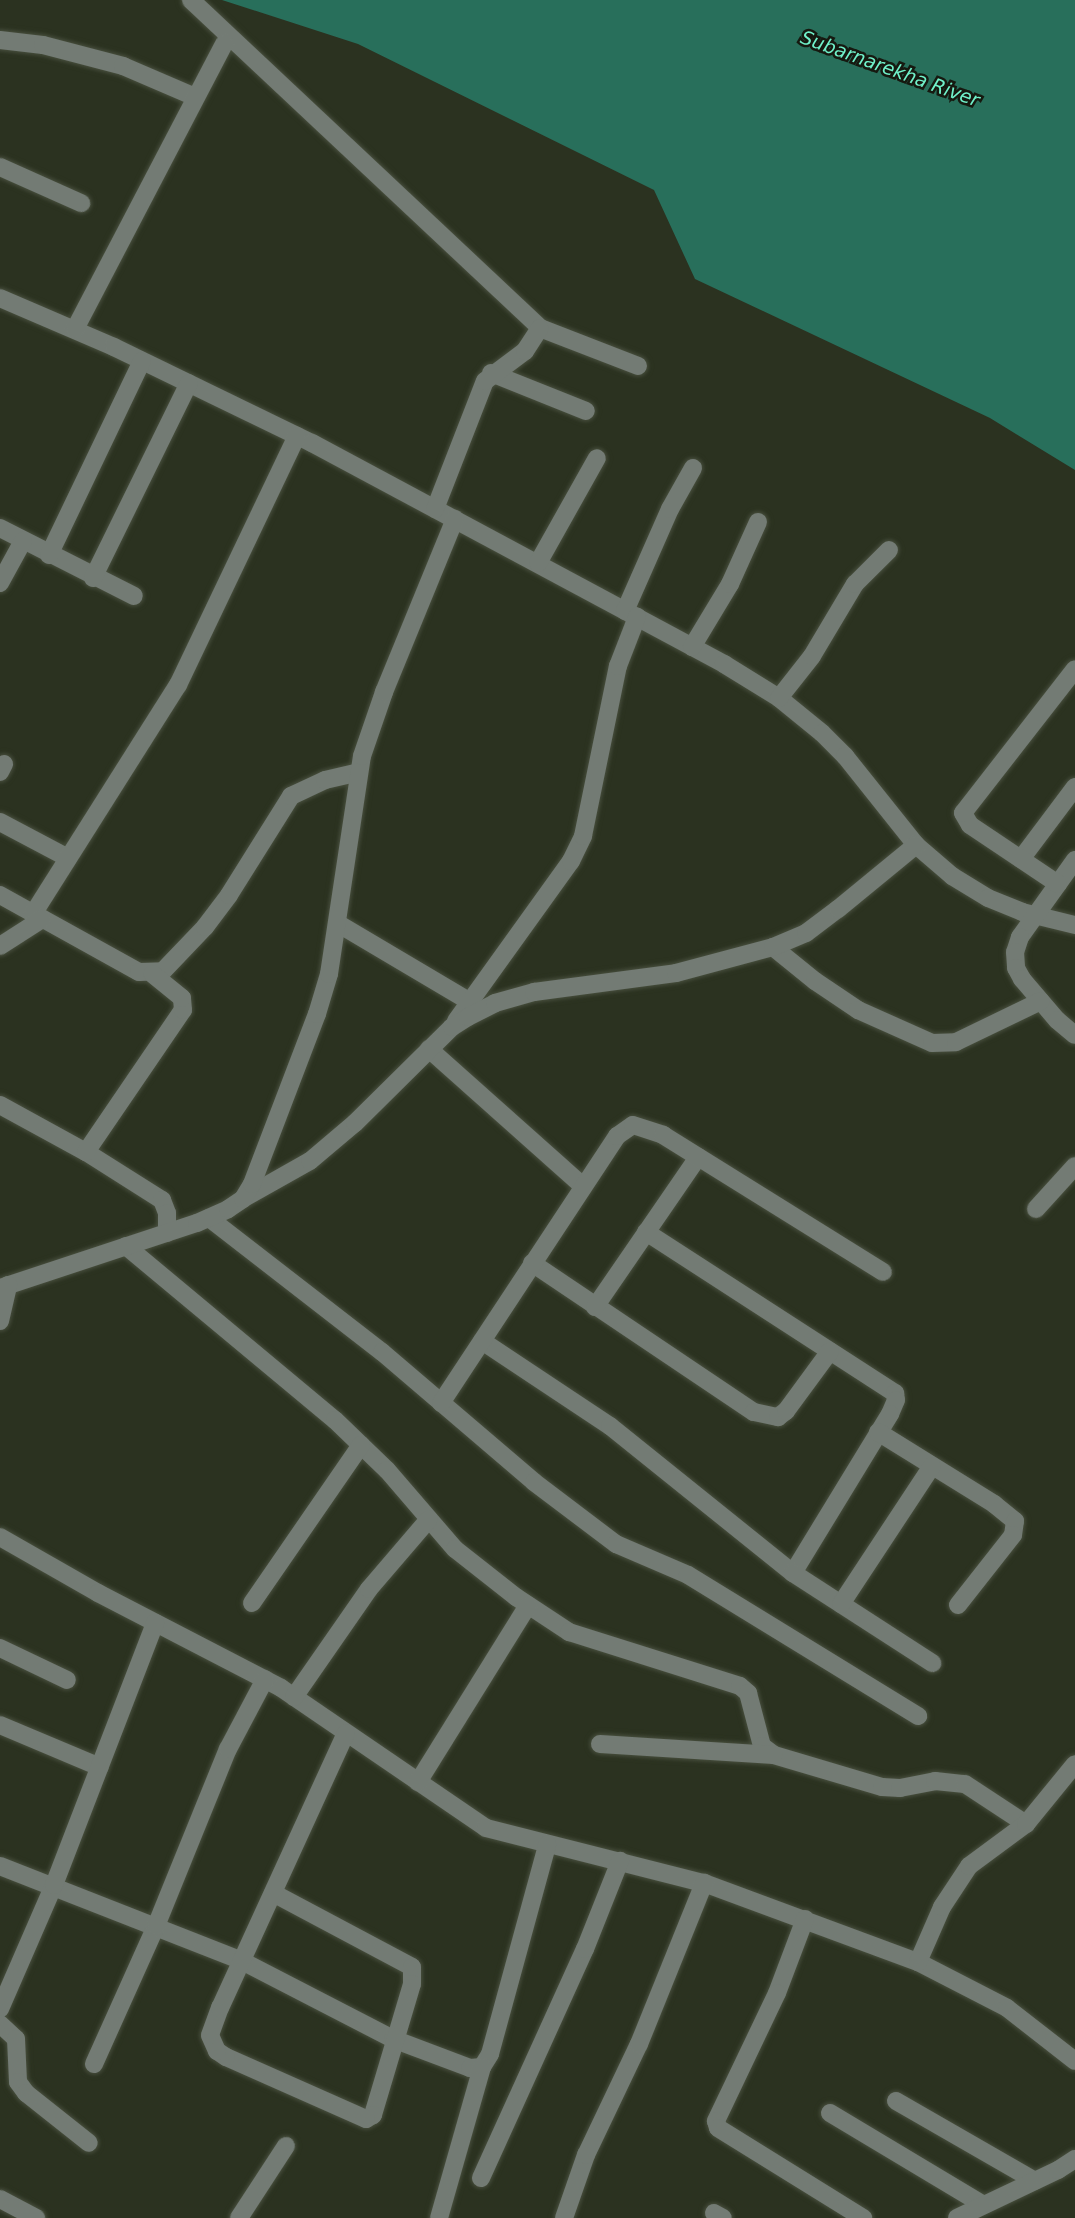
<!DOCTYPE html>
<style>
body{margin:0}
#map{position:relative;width:1075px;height:2218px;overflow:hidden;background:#2b3220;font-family:"DejaVu Sans",sans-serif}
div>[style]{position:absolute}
.water>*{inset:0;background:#286f5b}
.roads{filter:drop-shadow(0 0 2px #484f3e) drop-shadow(0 0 2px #484f3e)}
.minor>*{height:18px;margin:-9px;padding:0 9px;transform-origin:9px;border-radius:9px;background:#737b74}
span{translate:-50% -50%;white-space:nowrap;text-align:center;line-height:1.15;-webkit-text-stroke:5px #161910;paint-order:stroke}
.water-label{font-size:19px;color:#70f1ca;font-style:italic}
</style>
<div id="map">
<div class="water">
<i style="clip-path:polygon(222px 0,1075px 0,1075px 470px,990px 418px,695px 279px,654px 190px,358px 44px)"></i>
</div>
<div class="roads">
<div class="minor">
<i style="left:191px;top:0;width:479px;rotate:43.2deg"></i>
<i style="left:540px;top:328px;width:105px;rotate:21.2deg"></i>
<i style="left:0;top:40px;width:43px;rotate:6.6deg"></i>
<i style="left:43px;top:45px;width:83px;rotate:14.7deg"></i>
<i style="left:123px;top:66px;width:78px;rotate:23.3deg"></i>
<i style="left:0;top:167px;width:89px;rotate:24deg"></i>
<i style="left:0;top:298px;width:124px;rotate:23.3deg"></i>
<i style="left:114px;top:347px;width:220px;rotate:25.9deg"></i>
<i style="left:312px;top:443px;width:468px;rotate:28.2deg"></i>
<i style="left:724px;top:664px;width:65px;rotate:31.7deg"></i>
<i style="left:779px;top:698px;width:55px;rotate:39.1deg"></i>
<i style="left:822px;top:733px;width:33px;rotate:45deg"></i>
<i style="left:845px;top:756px;width:114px;rotate:51.4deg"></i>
<i style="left:916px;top:845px;width:48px;rotate:40.7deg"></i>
<i style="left:952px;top:876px;width:42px;rotate:31.4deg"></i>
<i style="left:988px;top:898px;width:37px;rotate:22deg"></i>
<i style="left:1022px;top:912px;width:55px;rotate:13.8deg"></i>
<i style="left:75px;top:329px;width:322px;rotate:-62.4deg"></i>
<i style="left:491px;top:373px;width:102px;rotate:21.8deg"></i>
<i style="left:435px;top:509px;width:137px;rotate:-68.7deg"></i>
<i style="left:485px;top:381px;width:50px;rotate:-36.9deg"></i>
<i style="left:525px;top:351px;width:27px;rotate:-57deg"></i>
<i style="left:0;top:528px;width:150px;rotate:26.9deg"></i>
<i style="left:49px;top:555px;width:215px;rotate:-64.4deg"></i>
<i style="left:538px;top:563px;width:120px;rotate:-60.7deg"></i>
<i style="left:93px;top:578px;width:217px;rotate:-63.8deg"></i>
<i style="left:0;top:583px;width:48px;rotate:-61.3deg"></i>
<i style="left:625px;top:611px;width:111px;rotate:-66.2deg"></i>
<i style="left:670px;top:509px;width:47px;rotate:-60.7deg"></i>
<i style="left:692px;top:647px;width:74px;rotate:-58.9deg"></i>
<i style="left:730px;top:584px;width:68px;rotate:-65.7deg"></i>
<i style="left:779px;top:698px;width:53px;rotate:-51.8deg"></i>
<i style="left:812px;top:656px;width:84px;rotate:-59.2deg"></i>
<i style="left:855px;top:584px;width:48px;rotate:-45deg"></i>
<i style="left:0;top:772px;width:9px;rotate:-63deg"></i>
<i style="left:0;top:822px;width:77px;rotate:27.9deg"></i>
<i style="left:1021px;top:859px;width:90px;rotate:-53.1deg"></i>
<i style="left:1075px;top:860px;width:95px;rotate:125.5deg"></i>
<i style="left:1020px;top:937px;width:16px;rotate:108deg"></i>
<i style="left:1015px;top:952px;width:16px;rotate:86deg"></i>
<i style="left:1016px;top:968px;width:13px;rotate:61deg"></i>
<i style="left:1022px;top:979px;width:54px;rotate:49.5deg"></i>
<i style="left:1057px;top:1020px;width:23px;rotate:40deg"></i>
<i style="left:1058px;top:884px;width:106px;rotate:-146.2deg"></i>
<i style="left:970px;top:825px;width:14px;rotate:-120deg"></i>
<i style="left:963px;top:813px;width:182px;rotate:-52.1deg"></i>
<i style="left:0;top:895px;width:159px;rotate:29deg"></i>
<i style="left:139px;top:972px;width:24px;rotate:-2deg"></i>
<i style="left:163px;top:971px;width:61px;rotate:-46.3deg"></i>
<i style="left:205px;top:927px;width:40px;rotate:-53deg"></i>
<i style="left:229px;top:895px;width:117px;rotate:-57.9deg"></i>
<i style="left:291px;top:796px;width:38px;rotate:-25deg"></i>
<i style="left:325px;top:780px;width:35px;rotate:-13deg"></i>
<i style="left:33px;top:914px;width:271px;rotate:-57.7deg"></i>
<i style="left:178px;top:685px;width:276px;rotate:-64.5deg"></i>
<i style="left:337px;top:923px;width:153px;rotate:30.6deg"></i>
<i style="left:0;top:946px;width:50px;rotate:-32.7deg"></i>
<i style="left:773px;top:947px;width:54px;rotate:39deg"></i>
<i style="left:815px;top:981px;width:52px;rotate:34deg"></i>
<i style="left:858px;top:1010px;width:81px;rotate:24deg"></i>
<i style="left:932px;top:1043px;width:24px;rotate:-2deg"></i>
<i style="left:956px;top:1042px;width:94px;rotate:-25.8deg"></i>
<i style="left:456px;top:1021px;width:197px;rotate:-54.3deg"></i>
<i style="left:571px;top:861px;width:28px;rotate:-64deg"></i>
<i style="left:583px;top:836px;width:174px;rotate:-78.4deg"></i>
<i style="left:618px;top:666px;width:53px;rotate:-68.8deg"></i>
<i style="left:429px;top:1049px;width:206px;rotate:41.7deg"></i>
<i style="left:0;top:1105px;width:98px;rotate:28.7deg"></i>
<i style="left:86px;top:1152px;width:90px;rotate:32.3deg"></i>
<i style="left:162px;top:1200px;width:14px;rotate:69deg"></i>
<i style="left:167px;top:1213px;width:20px;rotate:90deg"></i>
<i style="left:86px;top:1152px;width:172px;rotate:-55.7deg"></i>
<i style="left:183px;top:1010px;width:12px;rotate:-95deg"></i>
<i style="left:182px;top:998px;width:38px;rotate:-141deg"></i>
<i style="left:246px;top:1197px;width:73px;rotate:-29.4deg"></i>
<i style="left:310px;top:1161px;width:59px;rotate:-40.2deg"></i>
<i style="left:355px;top:1123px;width:136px;rotate:-44.7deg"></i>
<i style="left:452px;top:1027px;width:19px;rotate:-32deg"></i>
<i style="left:468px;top:1017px;width:30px;rotate:-27deg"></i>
<i style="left:495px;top:1003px;width:41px;rotate:-15.8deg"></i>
<i style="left:534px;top:992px;width:143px;rotate:-7.6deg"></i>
<i style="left:676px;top:973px;width:100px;rotate:-15deg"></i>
<i style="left:773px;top:947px;width:36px;rotate:-23deg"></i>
<i style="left:806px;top:933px;width:40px;rotate:-37deg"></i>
<i style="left:838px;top:909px;width:101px;rotate:-39.4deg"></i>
<i style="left:1036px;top:1209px;width:58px;rotate:-47.8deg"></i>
<i style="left:209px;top:1218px;width:219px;rotate:37.8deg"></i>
<i style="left:382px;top:1352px;width:200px;rotate:40.5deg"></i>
<i style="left:534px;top:1482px;width:103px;rotate:37.1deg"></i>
<i style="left:616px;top:1544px;width:78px;rotate:23.3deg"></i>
<i style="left:688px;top:1575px;width:270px;rotate:31.5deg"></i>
<i style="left:646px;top:1232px;width:297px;rotate:32.9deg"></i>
<i style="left:895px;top:1393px;width:7px;rotate:82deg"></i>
<i style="left:896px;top:1400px;width:15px;rotate:113deg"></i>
<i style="left:890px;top:1414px;width:186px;rotate:121.4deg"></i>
<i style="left:126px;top:1246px;width:272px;rotate:39.8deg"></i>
<i style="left:335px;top:1420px;width:72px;rotate:43.9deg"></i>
<i style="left:387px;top:1470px;width:104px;rotate:49.3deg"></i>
<i style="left:455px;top:1549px;width:78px;rotate:38.2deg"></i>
<i style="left:516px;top:1597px;width:64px;rotate:33.4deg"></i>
<i style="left:569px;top:1632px;width:179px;rotate:17.5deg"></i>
<i style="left:740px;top:1686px;width:11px;rotate:41deg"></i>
<i style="left:748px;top:1693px;width:55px;rotate:75.2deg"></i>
<i style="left:762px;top:1746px;width:15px;rotate:37deg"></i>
<i style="left:774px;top:1755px;width:113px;rotate:16.5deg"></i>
<i style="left:882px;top:1787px;width:18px;rotate:3deg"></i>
<i style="left:900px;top:1788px;width:36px;rotate:-11deg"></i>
<i style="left:935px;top:1781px;width:30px;rotate:6deg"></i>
<i style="left:965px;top:1784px;width:73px;rotate:33.3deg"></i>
<i style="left:532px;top:1263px;width:267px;rotate:33.9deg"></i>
<i style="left:754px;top:1412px;width:25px;rotate:12deg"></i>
<i style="left:778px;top:1417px;width:10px;rotate:-37deg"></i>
<i style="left:786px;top:1411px;width:74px;rotate:-53.7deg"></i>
<i style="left:0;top:1288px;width:207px;rotate:-18.3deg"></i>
<i style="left:197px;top:1223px;width:34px;rotate:-24deg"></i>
<i style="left:228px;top:1209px;width:18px;rotate:-34deg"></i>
<i style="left:243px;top:1199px;width:17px;rotate:-59deg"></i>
<i style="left:252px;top:1184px;width:182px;rotate:-69.1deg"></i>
<i style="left:317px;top:1014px;width:42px;rotate:-73.3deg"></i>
<i style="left:329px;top:974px;width:220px;rotate:-81.4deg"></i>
<i style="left:362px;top:756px;width:68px;rotate:-71deg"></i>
<i style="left:384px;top:692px;width:187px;rotate:-67.7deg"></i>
<i style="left:595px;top:1307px;width:182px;rotate:-55.5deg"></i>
<i style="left:0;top:1321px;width:37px;rotate:-77deg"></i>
<i style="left:482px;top:1341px;width:154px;rotate:33.6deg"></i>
<i style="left:610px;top:1426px;width:235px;rotate:38.8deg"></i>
<i style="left:793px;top:1573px;width:166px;rotate:32.9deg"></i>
<i style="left:441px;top:1403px;width:320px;rotate:-56.6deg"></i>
<i style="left:617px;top:1136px;width:19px;rotate:-35deg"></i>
<i style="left:633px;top:1125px;width:32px;rotate:18deg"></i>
<i style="left:663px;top:1135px;width:259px;rotate:31.9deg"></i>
<i style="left:878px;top:1432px;width:137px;rotate:31.8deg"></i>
<i style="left:994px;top:1504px;width:27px;rotate:39deg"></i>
<i style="left:1015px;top:1521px;width:14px;rotate:98deg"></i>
<i style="left:1013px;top:1535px;width:89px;rotate:128.2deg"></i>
<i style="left:0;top:1537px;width:113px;rotate:29.7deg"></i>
<i style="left:98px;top:1593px;width:206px;rotate:27.4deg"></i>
<i style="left:281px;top:1688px;width:248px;rotate:34.3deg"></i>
<i style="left:486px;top:1828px;width:225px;rotate:14.2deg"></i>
<i style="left:704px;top:1883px;width:228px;rotate:20.3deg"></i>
<i style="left:918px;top:1962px;width:100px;rotate:27.3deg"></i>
<i style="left:1007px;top:2008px;width:86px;rotate:37.9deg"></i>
<i style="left:252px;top:1603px;width:192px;rotate:-55.4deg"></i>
<i style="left:841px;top:1604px;width:165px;rotate:-56.6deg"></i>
<i style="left:0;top:1648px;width:74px;rotate:25.5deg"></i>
<i style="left:294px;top:1697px;width:131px;rotate:-55.2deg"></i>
<i style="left:369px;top:1589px;width:92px;rotate:-49.4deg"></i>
<i style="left:0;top:1725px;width:108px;rotate:22.8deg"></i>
<i style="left:600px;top:1744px;width:174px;rotate:3.6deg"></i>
<i style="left:418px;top:1782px;width:208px;rotate:-58.1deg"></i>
<i style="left:0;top:1866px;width:260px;rotate:21.4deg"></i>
<i style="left:242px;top:1961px;width:170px;rotate:27.3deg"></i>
<i style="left:393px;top:2039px;width:82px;rotate:20.6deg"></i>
<i style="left:470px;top:2068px;width:12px;rotate:-5deg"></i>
<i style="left:482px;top:2067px;width:15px;rotate:-58deg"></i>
<i style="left:490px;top:2054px;width:217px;rotate:-74.7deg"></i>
<i style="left:273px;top:1893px;width:157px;rotate:28deg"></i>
<i style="left:412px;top:1967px;width:17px;rotate:90deg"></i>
<i style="left:412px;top:1984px;width:137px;rotate:106.6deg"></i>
<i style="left:373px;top:2115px;width:8px;rotate:150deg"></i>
<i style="left:366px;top:2119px;width:153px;rotate:-156.1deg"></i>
<i style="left:226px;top:2057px;width:11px;rotate:-146deg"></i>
<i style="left:217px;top:2051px;width:17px;rotate:-114deg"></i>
<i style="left:210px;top:2035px;width:29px;rotate:-70deg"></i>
<i style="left:220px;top:2008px;width:302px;rotate:-65.4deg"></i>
<i style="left:805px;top:1919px;width:79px;rotate:110.7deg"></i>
<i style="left:777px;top:1993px;width:142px;rotate:115.5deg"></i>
<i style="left:716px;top:2121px;width:7px;rotate:74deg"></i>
<i style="left:718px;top:2128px;width:171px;rotate:31.8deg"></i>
<i style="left:918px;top:1962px;width:60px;rotate:-66.4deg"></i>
<i style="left:942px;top:1907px;width:49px;rotate:-56.6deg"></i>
<i style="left:969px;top:1866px;width:71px;rotate:-36.4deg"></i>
<i style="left:1026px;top:1824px;width:77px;rotate:-50.8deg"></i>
<i style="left:0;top:2009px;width:135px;rotate:-66.5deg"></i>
<i style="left:54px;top:1885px;width:281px;rotate:-68.9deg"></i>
<i style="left:0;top:2024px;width:22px;rotate:43deg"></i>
<i style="left:16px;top:2039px;width:43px;rotate:87.3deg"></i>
<i style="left:18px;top:2082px;width:14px;rotate:54deg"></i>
<i style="left:26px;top:2093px;width:80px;rotate:38.4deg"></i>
<i style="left:94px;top:2064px;width:151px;rotate:-65.8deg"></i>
<i style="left:156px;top:1926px;width:191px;rotate:-67.9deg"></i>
<i style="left:228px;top:1749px;width:79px;rotate:-62.1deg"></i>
<i style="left:896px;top:2101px;width:160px;rotate:29.9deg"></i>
<i style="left:830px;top:2113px;width:179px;rotate:30.9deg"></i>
<i style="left:481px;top:2178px;width:252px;rotate:-65.6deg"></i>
<i style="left:585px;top:1949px;width:95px;rotate:-68.3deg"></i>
<i style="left:0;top:2199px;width:41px;rotate:27.8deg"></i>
<i style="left:714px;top:2213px;width:10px;rotate:29deg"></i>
<i style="left:239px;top:2218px;width:86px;rotate:-56.9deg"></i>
<i style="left:439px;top:2218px;width:157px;rotate:-74.1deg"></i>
<i style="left:564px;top:2218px;width:67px;rotate:-70.8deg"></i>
<i style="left:586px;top:2155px;width:123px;rotate:-64.5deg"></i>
<i style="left:639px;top:2044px;width:174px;rotate:-68deg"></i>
<i style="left:957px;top:2218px;width:112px;rotate:-25.4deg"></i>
<i style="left:1058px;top:2170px;width:20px;rotate:-33deg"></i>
</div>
</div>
<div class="water-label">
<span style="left:890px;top:69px;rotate:20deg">Subarnarekha River</span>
</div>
</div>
